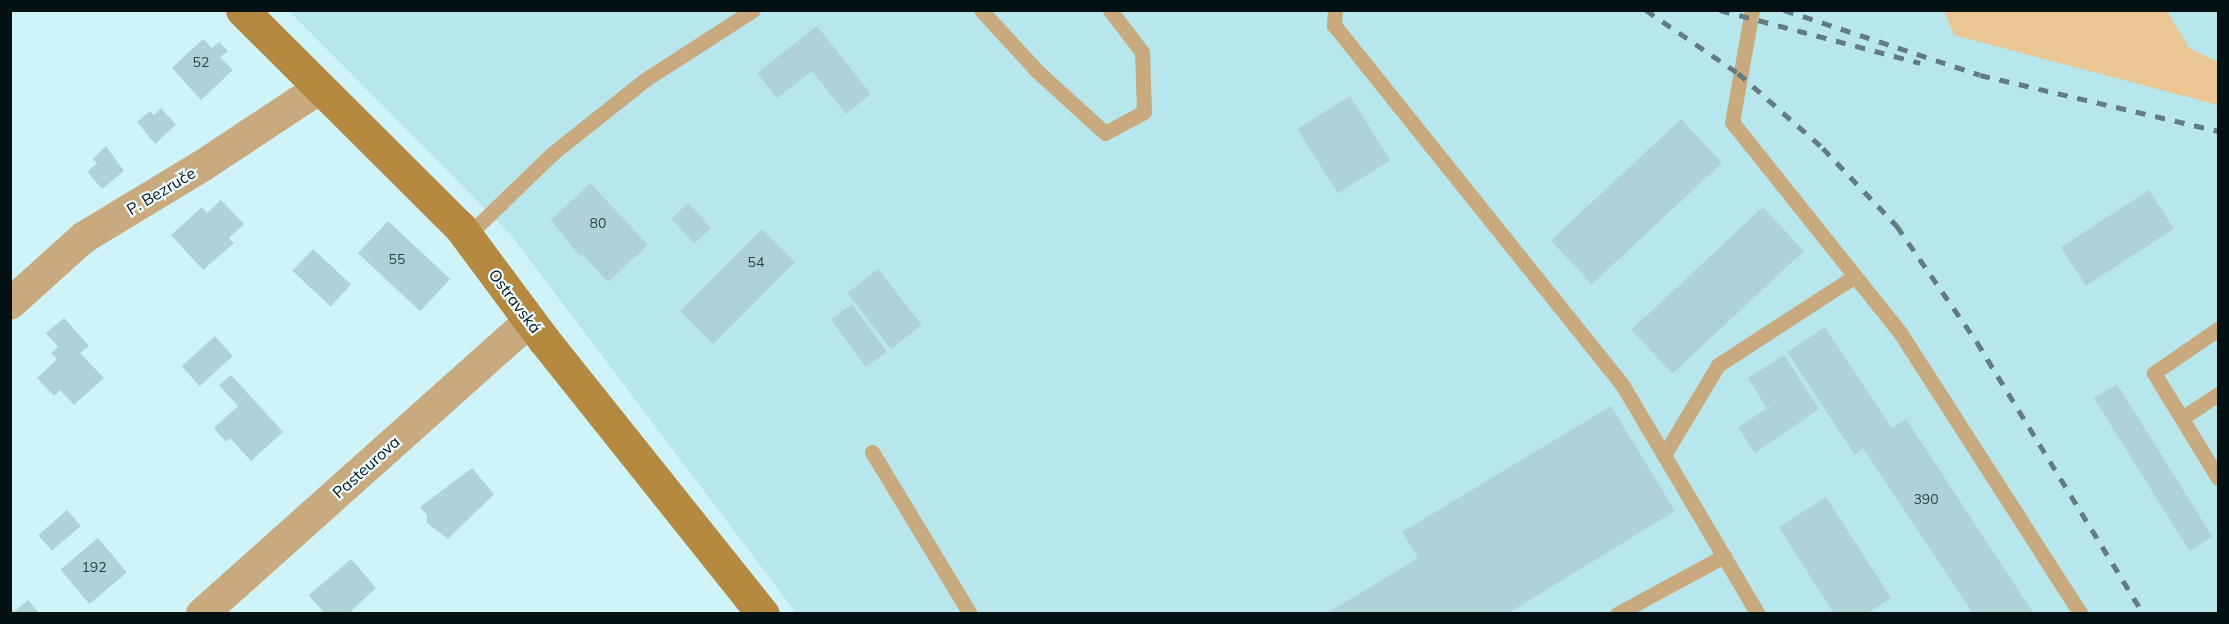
<!DOCTYPE html>
<meta charset="utf-8">
<style>
body{margin:0}
#map{position:relative;width:2229px;height:624px;overflow:hidden;background:#cef4fa;font-family:Mulish,sans-serif}
div>[style]{position:absolute}
.built>*{inset:0;background:#b7e6ed}
.green>*{inset:0;background:#e9c692}
.building>*{inset:0;background:#aed2d8;transform-origin:0 0}
.lane>*{height:15px;margin:-7.5px;padding:0 7.5px;transform-origin:7.5px;border-radius:7.5px;background:#c9aa7e}
.street>*{height:32px;margin:-16px;padding:0 16px;transform-origin:16px;border-radius:16px;background:#c9aa7e}
.secondary>*{height:33px;margin:-16.5px;padding:0 16.5px;transform-origin:16.5px;border-radius:16.5px;background:#b68941}
.rail>*{height:4.5px;margin-top:-2.25px;transform-origin:0;background:repeating-linear-gradient(90deg,#637c7f 0 10px,transparent 0 20px)}
span{translate:-50% -50%;white-space:nowrap;text-align:center;line-height:1.15;-webkit-text-stroke:4.5px #eefcff;paint-order:stroke}
.number-label{font-size:14px;color:#2e4144}
.number-label span{-webkit-text-stroke-width:0}
.street-label{font-size:16px;color:#041113}
.frame{position:absolute;inset:0;border:12px solid #041113;pointer-events:none}
</style>
<div id="map">
<div class="built">
<i style="clip-path:polygon(289px 11px,2218px 11px,2218px 613px,796px 613px,511px 235px)"></i>
</div>
<div class="green">
<i style="clip-path:polygon(1944px 11px,2167px 11px,2189px 48px,2218px 62px,2218px 105px,1954px 35px)"></i>
</div>
<div class="building">
<i style="clip-path:polygon(817px 26px,871px 94px,846px 114px,812px 71px,777px 98px,757px 73px)"></i>
<i style="clip-path:polygon(203px 39px,212px 48px,219px 42px,228px 51px,220px 57px,233px 70px,201px 100px,172px 68px)"></i>
<i style="left:1350px;top:96px;width:76px;height:62px;rotate:58deg"></i>
<i style="clip-path:polygon(161px 108px,176px 125px,155px 144px,137px 122px,150px 111px,154px 115px)"></i>
<i style="left:1681px;top:119px;width:60px;height:178px;rotate:47deg"></i>
<i style="clip-path:polygon(106px 146px,124px 171px,102px 189px,87px 172px,97px 163px,93px 159px)"></i>
<i style="clip-path:polygon(590px 183px,648px 245px,608px 282px,582px 254px,580px 256px,551px 220px)"></i>
<i style="left:2149px;top:190px;width:46px;height:105px;rotate:57deg"></i>
<i style="clip-path:polygon(221px 200px,244px 224px,229px 238px,234px 243px,203px 270px,171px 235px,202px 207px,207px 213px)"></i>
<i style="left:688px;top:203px;width:34px;height:23px;rotate:47deg"></i>
<i style="left:1763px;top:207px;width:60px;height:180px;rotate:47deg"></i>
<i style="left:388px;top:221px;width:85px;height:44px;rotate:43deg"></i>
<i style="left:762px;top:229px;width:47px;height:116px;rotate:45deg"></i>
<i style="left:313px;top:249px;width:52px;height:30px;rotate:43deg"></i>
<i style="left:878px;top:269px;width:71px;height:39px;rotate:52deg"></i>
<i style="left:852px;top:304px;width:59px;height:26px;rotate:54deg"></i>
<i style="clip-path:polygon(64px 318px,89px 346px,80px 353px,104px 378px,74px 405px,60px 390px,54px 396px,37px 378px,57px 359px,51px 353px,58px 347px,46px 333px)"></i>
<i style="clip-path:polygon(1825px 327px,1892px 428px,1906px 419px,2034px 614px,1973px 614px,1863px 448px,1855px 455px,1787px 352px)"></i>
<i style="left:215px;top:336px;width:27px;height:45px;rotate:48deg"></i>
<i style="clip-path:polygon(1784px 355px,1819px 409px,1755px 453px,1738px 428px,1785px 395px,1766px 407px,1748px 378px)"></i>
<i style="clip-path:polygon(231px 375px,283px 432px,251px 461px,230px 438px,226px 442px,214px 428px,238px 406px,219px 385px)"></i>
<i style="left:2117px;top:384px;width:180px;height:27px;rotate:58deg"></i>
<i style="clip-path:polygon(1611px 406px,1675px 511px,1507px 614px,1326px 614px,1418px 558px,1402px 532px)"></i>
<i style="clip-path:polygon(472px 468px,494px 494px,448px 539px,427px 523px,427px 515px,420px 507px)"></i>
<i style="clip-path:polygon(1826px 497px,1891px 598px,1866px 614px,1834px 614px,1779px 527px)"></i>
<i style="left:67px;top:510px;width:21px;height:38px;rotate:49deg"></i>
<i style="left:98px;top:538px;width:45px;height:49px;rotate:50deg"></i>
<i style="clip-path:polygon(351px 559px,376px 588px,348px 614px,325px 614px,309px 595px)"></i>
<i style="clip-path:polygon(28px 600px,40px 614px,10px 614px,10px 608px,14px 612px)"></i>
</div>
<div class="lane">
<i style="left:981px;top:10px;width:83px;rotate:47.4deg"></i>
<i style="left:1037px;top:71px;width:92px;rotate:42.4deg"></i>
<i style="left:1105px;top:133px;width:44px;rotate:-28.3deg"></i>
<i style="left:1144px;top:112px;width:60px;rotate:-91.9deg"></i>
<i style="left:1142px;top:52px;width:53px;rotate:-127.3deg"></i>
<i style="left:1335px;top:10px;width:15px;rotate:94deg"></i>
<i style="left:1334px;top:25px;width:462px;rotate:51.3deg"></i>
<i style="left:1623px;top:386px;width:265px;rotate:59.4deg"></i>
<i style="left:1752px;top:10px;width:114px;rotate:100.1deg"></i>
<i style="left:1732px;top:122px;width:271px;rotate:51.4deg"></i>
<i style="left:1901px;top:334px;width:333px;rotate:57.3deg"></i>
<i style="left:466px;top:237px;width:121px;rotate:-44deg"></i>
<i style="left:553px;top:153px;width:119px;rotate:-38.5deg"></i>
<i style="left:646px;top:79px;width:127px;rotate:-32.8deg"></i>
<i style="left:2218px;top:329px;width:78px;rotate:145.5deg"></i>
<i style="left:2154px;top:373px;width:123px;rotate:58.6deg"></i>
<i style="left:2182px;top:418px;width:43px;rotate:-33.7deg"></i>
<i style="left:872px;top:452px;width:189px;rotate:58.8deg"></i>
<i style="left:1664px;top:455px;width:105px;rotate:-59deg"></i>
<i style="left:1718px;top:365px;width:163px;rotate:-33deg"></i>
<i style="left:1617px;top:614px;width:122px;rotate:-28.5deg"></i>
</div>
<div class="street">
<i style="left:10px;top:304px;width:98px;rotate:-42.1deg"></i>
<i style="left:83px;top:238px;width:139px;rotate:-31.2deg"></i>
<i style="left:202px;top:166px;width:141px;rotate:-33.5deg"></i>
<i style="left:202px;top:614px;width:440px;rotate:-41.8deg"></i>
</div>
<div class="secondary">
<i style="left:242px;top:10px;width:308px;rotate:44.9deg"></i>
<i style="left:460px;top:227px;width:141px;rotate:53.4deg"></i>
<i style="left:544px;top:340px;width:351px;rotate:51.4deg"></i>
</div>
<div class="rail">
<i style="left:1646px;top:10px;width:112px;rotate:34.4deg"></i>
<i style="left:1738px;top:73px;width:113px;rotate:41.4deg"></i>
<i style="left:1823px;top:148px;width:108px;rotate:46.5deg"></i>
<i style="left:1897px;top:226px;width:141px;rotate:55.4deg"></i>
<i style="left:1977px;top:342px;width:319px;rotate:58.5deg"></i>
<i style="left:1720px;top:10px;width:207px;rotate:14.8deg"></i>
<i style="left:1784px;top:10px;width:206px;rotate:18.3deg"></i>
<i style="left:1980px;top:75px;width:244px;rotate:13.2deg"></i>
</div>
<div class="number-label">
<span style="left:201px;top:62px">52</span>
<span style="left:598px;top:223px">80</span>
<span style="left:397px;top:259px">55</span>
<span style="left:756px;top:262px">54</span>
<span style="left:1926px;top:499px">390</span>
<span style="left:94px;top:567px">192</span>
</div>
<div class="street-label">
<span style="left:161px;top:191px;rotate:-31deg">P. Bezruče</span>
<span style="left:515px;top:301px;rotate:53deg">Ostravská</span>
<span style="left:366px;top:467px;rotate:-42deg">Pasteurova</span>
</div>
<div class="frame"></div>
</div>
